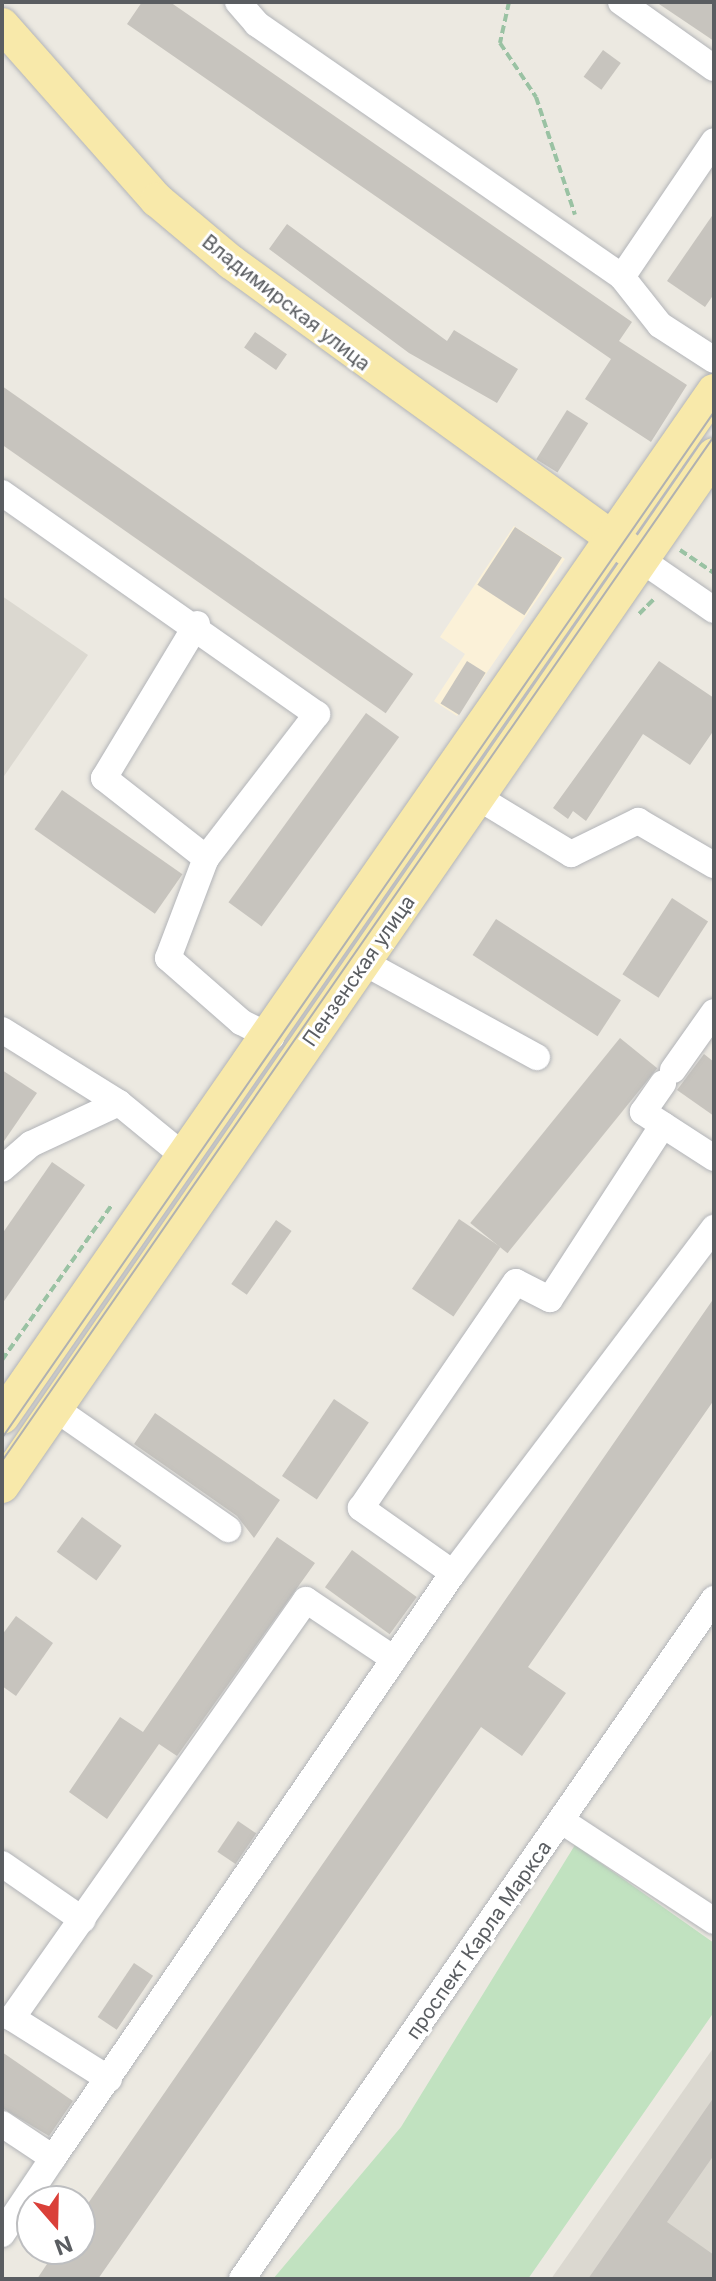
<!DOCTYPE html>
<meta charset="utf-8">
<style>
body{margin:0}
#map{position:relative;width:716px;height:2281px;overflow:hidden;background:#ece9e1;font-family:Inter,sans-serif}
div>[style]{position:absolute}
.commercial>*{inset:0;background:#fbf1d8}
.education>*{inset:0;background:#dbd8d0}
.green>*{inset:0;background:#c1e2c0}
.building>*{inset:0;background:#c7c4be;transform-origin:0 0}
.path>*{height:4px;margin-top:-2px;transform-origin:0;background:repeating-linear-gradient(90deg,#9ac2a3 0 8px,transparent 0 12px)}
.roads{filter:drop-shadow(0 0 2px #b2b4b8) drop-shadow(0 0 2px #b2b4b8)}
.minor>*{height:26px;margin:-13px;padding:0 13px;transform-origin:13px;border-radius:13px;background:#fff}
.major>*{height:34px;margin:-17px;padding:0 17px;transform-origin:17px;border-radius:17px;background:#f8e9aa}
.tram>*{height:2px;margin:-1px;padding:0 1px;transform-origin:1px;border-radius:1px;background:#b0b1b1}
span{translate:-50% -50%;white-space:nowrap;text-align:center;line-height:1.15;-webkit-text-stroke:6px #fff;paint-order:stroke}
.street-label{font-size:20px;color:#5a5d61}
.frame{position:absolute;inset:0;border:4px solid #5a5d61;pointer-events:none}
.north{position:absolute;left:16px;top:2185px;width:80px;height:80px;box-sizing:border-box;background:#fff;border:2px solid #bdbec0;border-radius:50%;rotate:160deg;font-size:22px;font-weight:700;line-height:32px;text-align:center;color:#5a5d61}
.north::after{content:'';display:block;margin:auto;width:28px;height:36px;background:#da4039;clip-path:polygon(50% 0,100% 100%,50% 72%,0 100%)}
</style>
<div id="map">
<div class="commercial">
<i style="clip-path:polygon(514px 526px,565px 559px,457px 716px,434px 701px,465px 654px,440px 637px)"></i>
</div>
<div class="education">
<i style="clip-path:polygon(2px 596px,88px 655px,2px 779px)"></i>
<i style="clip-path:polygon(714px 2047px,714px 2279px,551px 2279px)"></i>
</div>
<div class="green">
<i style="clip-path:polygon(575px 1845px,714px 1943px,714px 2012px,528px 2279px,273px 2279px,401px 2127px)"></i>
</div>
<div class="building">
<i style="clip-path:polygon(142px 2px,170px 2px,632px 322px,619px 341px,687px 385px,651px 442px,585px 399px,611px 359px,127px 24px)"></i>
<i style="clip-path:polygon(656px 2px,714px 2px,714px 41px)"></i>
<i style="left:603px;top:50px;width:22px;height:33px;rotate:36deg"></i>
<i style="clip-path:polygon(714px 213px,714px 294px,705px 307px,667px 281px)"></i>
<i style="clip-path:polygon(287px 224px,447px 341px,454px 330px,518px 369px,497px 403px,409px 353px,269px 249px)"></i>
<i style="left:255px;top:332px;width:39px;height:19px;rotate:35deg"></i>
<i style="left:2px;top:386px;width:502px;height:48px;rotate:35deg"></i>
<i style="left:567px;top:410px;width:25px;height:58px;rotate:32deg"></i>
<i style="left:515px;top:527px;width:56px;height:69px;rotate:33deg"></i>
<i style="left:467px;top:661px;width:22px;height:50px;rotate:32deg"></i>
<i style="clip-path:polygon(659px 661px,714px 698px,714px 730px,690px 765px,643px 734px,586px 821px,573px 811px,568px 819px,553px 808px)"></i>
<i style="left:366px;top:713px;width:41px;height:234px;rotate:36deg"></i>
<i style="left:62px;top:790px;width:147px;height:48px;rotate:35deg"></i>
<i style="left:672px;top:898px;width:43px;height:91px;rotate:33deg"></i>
<i style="left:496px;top:919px;width:149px;height:43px;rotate:33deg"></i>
<i style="left:620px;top:1038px;width:48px;height:238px;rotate:39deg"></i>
<i style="clip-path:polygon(704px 1054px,714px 1062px,714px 1116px,677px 1090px)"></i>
<i style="clip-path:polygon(2px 1070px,37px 1093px,2px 1144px)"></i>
<i style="clip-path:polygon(52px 1162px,85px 1185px,2px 1304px,2px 1234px)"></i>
<i style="left:459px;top:1219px;width:50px;height:84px;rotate:34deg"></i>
<i style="left:276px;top:1220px;width:19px;height:78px;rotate:35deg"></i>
<i style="clip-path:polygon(714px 1298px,714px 1400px,528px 1667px,566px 1693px,522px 1756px,481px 1727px,98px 2279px,37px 2279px,57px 2249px,80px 2249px,80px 2215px)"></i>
<i style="left:334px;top:1399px;width:42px;height:93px;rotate:34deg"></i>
<i style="clip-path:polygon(155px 1413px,280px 1500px,254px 1538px,237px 1516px,134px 1444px)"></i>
<i style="left:82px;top:1517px;width:49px;height:43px;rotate:36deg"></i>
<i style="clip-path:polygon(277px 1537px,315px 1563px,177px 1756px,159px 1744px,107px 1819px,69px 1792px,120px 1717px,143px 1732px)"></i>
<i style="left:352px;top:1550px;width:80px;height:46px;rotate:36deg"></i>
<i style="clip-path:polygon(16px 1616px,53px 1643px,16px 1696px,2px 1686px,2px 1635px)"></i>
<i style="left:238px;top:1821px;width:22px;height:37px;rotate:34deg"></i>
<i style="left:134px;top:1963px;width:23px;height:65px;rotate:34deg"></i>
<i style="clip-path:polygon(2px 2052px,73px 2101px,49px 2136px,2px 2108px)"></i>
<i style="clip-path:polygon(714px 2097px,714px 2155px,667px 2222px,714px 2255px,714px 2279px,588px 2279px)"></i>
</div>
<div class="path">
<i style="left:509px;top:2px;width:42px;rotate:102.4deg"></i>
<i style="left:500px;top:43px;width:65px;rotate:56.3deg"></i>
<i style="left:536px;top:97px;width:124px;rotate:71.7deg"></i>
<i style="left:680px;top:550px;width:41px;rotate:34.1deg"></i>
<i style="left:639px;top:614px;width:23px;rotate:-45deg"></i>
<i style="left:2px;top:1360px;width:189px;rotate:-54.7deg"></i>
</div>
<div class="roads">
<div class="minor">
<i style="left:238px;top:2px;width:29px;rotate:49deg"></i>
<i style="left:257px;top:24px;width:444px;rotate:34.7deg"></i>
<i style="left:622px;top:277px;width:61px;rotate:51.6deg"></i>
<i style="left:660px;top:325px;width:64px;rotate:32.9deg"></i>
<i style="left:621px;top:2px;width:114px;rotate:35.4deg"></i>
<i style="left:622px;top:277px;width:164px;rotate:-55.9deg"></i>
<i style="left:2px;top:493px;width:385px;rotate:35.1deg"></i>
<i style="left:317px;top:714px;width:182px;rotate:127.6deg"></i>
<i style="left:206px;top:858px;width:107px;rotate:110.8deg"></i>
<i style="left:168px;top:958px;width:97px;rotate:41.2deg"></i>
<i style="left:241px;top:1022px;width:34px;rotate:27deg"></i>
<i style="left:643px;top:561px;width:86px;rotate:34.6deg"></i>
<i style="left:197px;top:624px;width:180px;rotate:121.1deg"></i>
<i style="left:104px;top:778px;width:130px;rotate:38.1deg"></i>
<i style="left:479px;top:798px;width:108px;rotate:31.3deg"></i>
<i style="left:571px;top:854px;width:75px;rotate:-26.2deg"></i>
<i style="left:638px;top:821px;width:88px;rotate:30.1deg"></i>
<i style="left:365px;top:963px;width:196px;rotate:28.7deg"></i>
<i style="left:2px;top:1030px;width:138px;rotate:32deg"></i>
<i style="left:119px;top:1103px;width:85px;rotate:39.3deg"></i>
<i style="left:673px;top:1070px;width:71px;rotate:-54.7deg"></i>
<i style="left:663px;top:1125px;width:24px;rotate:-147deg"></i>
<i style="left:643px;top:1112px;width:35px;rotate:-55deg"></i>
<i style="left:2px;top:1169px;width:38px;rotate:-41deg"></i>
<i style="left:31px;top:1144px;width:97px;rotate:-25deg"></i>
<i style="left:56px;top:1409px;width:210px;rotate:34.9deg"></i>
<i style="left:453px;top:1573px;width:113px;rotate:-144.8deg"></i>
<i style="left:361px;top:1508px;width:274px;rotate:-55.6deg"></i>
<i style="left:516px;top:1282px;width:38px;rotate:27deg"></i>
<i style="left:550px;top:1299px;width:207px;rotate:-57deg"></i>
<i style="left:663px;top:1125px;width:61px;rotate:32.9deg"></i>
<i style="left:562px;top:1821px;width:182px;rotate:33.3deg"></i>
<i style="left:2px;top:1864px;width:98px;rotate:34.7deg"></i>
<i style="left:109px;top:2079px;width:115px;rotate:-147.8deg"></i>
<i style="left:12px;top:2018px;width:511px;rotate:-54.88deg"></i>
<i style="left:306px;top:1600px;width:106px;rotate:33.8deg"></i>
<i style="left:2px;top:2124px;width:61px;rotate:33.7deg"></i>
<i style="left:53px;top:2158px;width:709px;rotate:-55.64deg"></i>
<i style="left:453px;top:1573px;width:433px;rotate:-52.9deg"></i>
<i style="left:2px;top:2234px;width:92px;rotate:-56.1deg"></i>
<i style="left:242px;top:2279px;width:828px;rotate:-55.23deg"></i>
</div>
<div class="major">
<i style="left:2px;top:25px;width:234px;rotate:48.5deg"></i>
<i style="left:157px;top:200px;width:97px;rotate:40deg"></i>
<i style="left:231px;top:262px;width:489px;rotate:35.9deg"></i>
<i style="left:2px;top:1417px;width:1249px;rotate:-55.24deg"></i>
<i style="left:2px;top:1486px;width:1253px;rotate:-55.37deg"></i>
</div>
</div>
<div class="tram">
<i style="left:2px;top:1438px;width:1249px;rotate:-55.24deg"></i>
<i style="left:2px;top:1461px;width:1248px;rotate:-55.21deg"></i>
</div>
<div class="street-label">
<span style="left:286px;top:303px;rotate:38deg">Владимирская улица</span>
<span style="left:359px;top:971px;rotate:-55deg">Пензенская улица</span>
<span style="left:479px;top:1940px;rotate:-55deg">проспект Карла Маркса</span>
</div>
<div class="frame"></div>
<div class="north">N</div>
</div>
